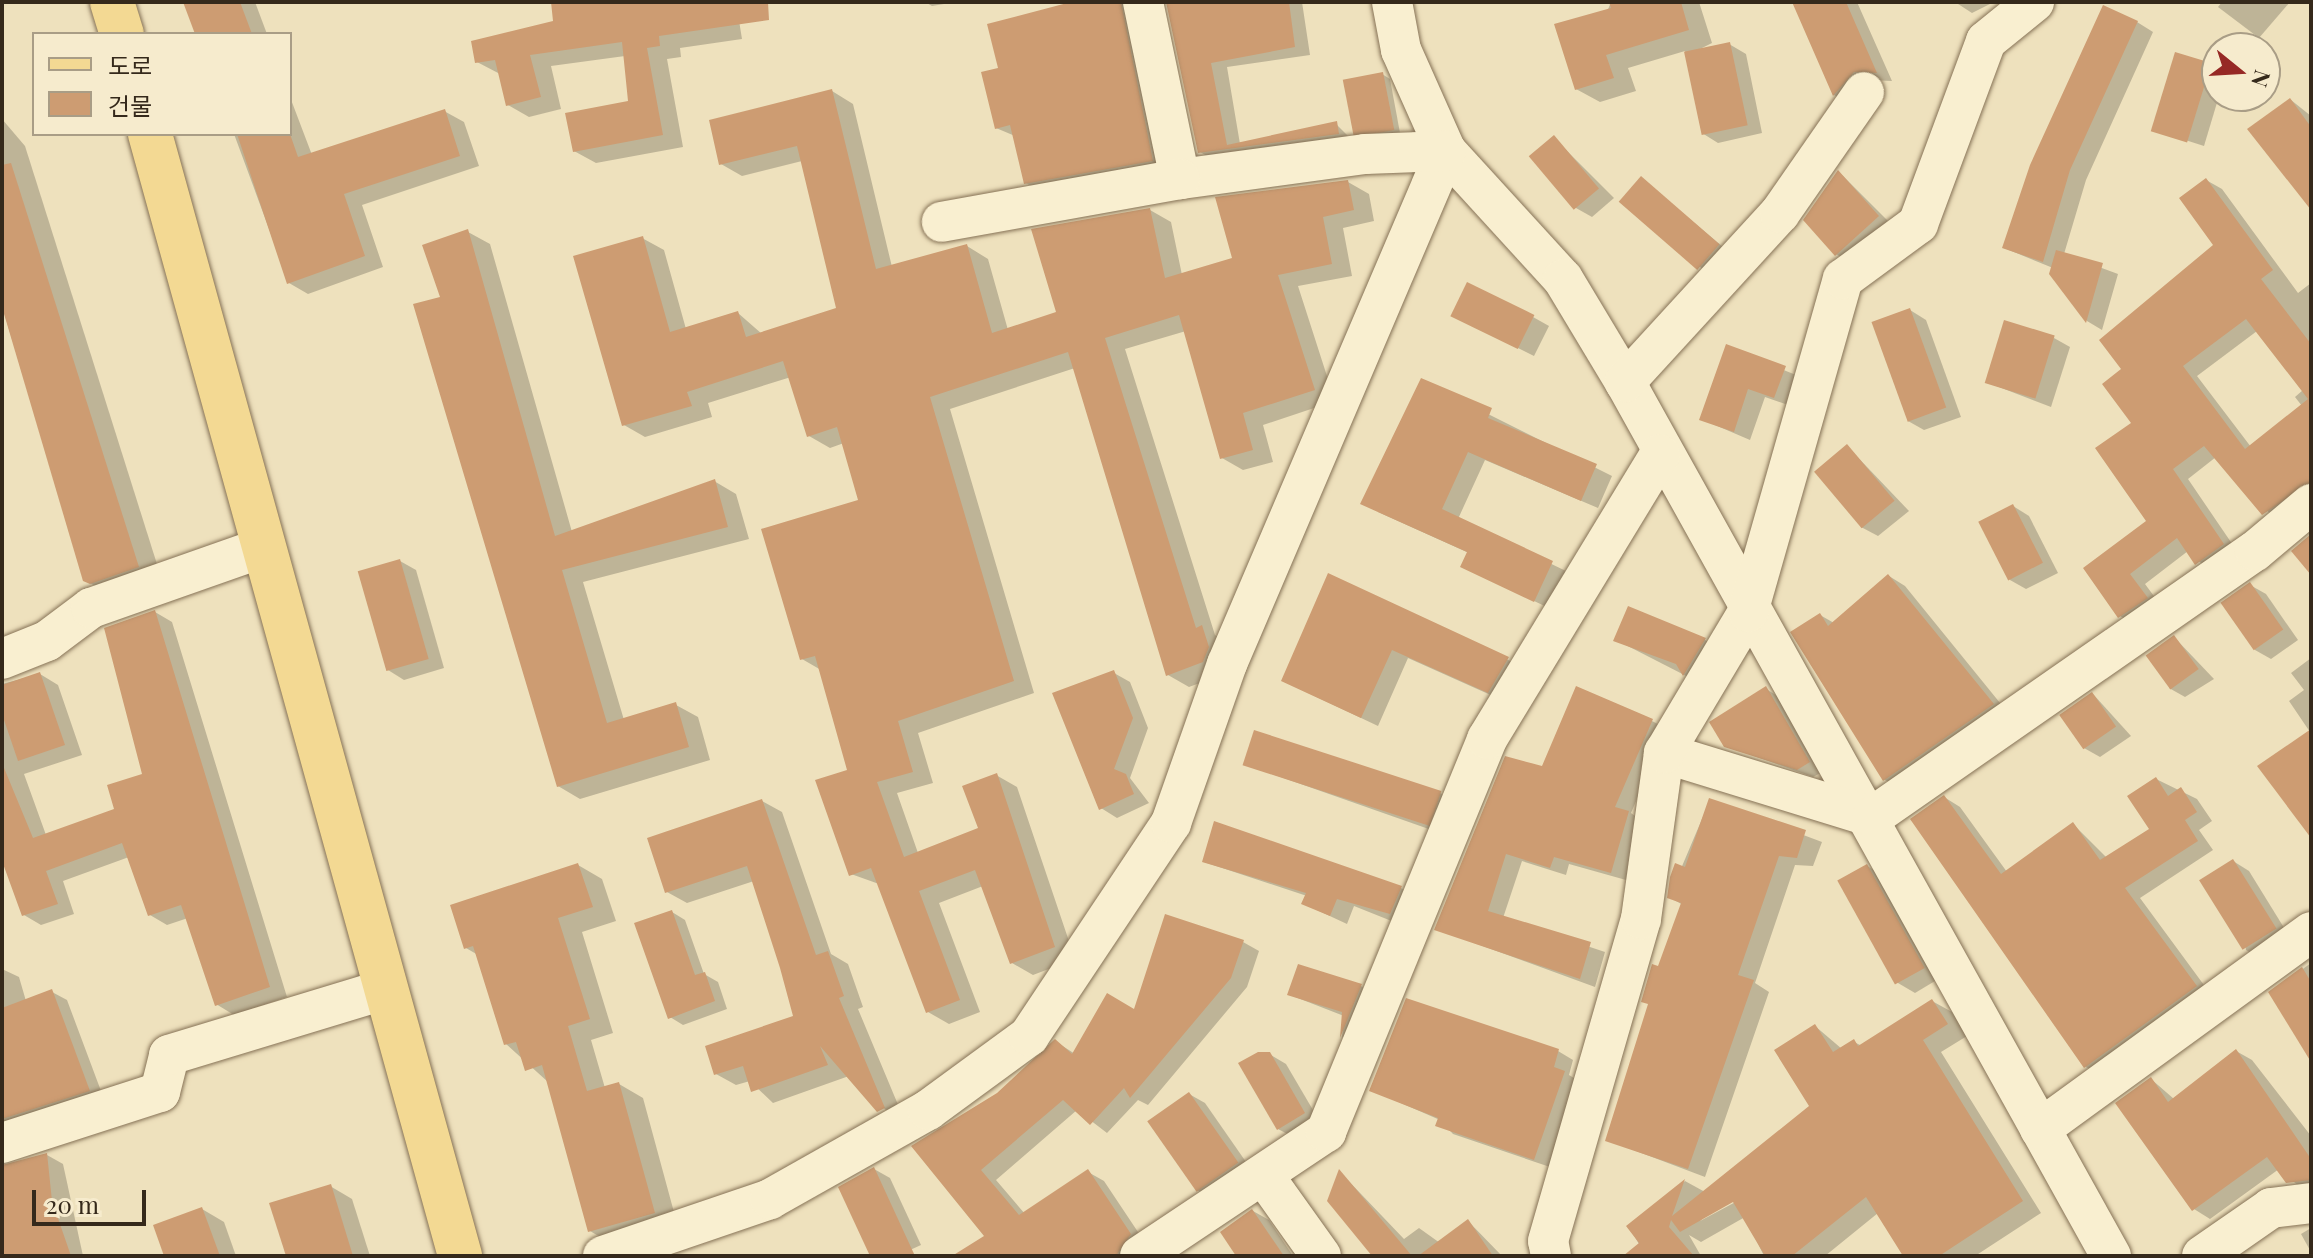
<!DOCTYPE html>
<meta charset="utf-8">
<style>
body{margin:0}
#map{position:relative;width:2313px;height:1258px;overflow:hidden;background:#eee1bd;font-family:"Playfair Display","Noto Sans KR",serif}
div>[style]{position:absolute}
.shadow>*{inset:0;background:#0003;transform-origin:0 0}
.building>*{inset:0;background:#cd9c72;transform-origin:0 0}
.roads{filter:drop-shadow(0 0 2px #867256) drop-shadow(0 0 2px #867256)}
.street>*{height:40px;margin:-20px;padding:0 20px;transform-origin:20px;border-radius:20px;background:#f9efd0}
.primary>*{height:44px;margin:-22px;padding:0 22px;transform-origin:22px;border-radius:22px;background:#f3d993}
span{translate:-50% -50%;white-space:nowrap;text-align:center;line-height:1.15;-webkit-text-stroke:8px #f6ebcd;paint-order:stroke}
.frame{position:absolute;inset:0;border:4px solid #35291b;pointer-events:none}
.legend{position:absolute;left:32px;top:32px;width:260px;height:104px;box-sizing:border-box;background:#f6ebcd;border:2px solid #a99d86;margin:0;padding:10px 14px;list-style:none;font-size:24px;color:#35291b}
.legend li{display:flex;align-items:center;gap:16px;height:40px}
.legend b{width:40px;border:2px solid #a99d86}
.north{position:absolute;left:2201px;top:32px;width:80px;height:80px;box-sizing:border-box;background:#f6ebcd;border:2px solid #a99d86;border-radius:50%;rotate:108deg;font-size:22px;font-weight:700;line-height:32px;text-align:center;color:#35291b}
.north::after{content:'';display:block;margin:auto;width:28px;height:36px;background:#962925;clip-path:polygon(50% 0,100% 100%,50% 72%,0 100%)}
.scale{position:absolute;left:32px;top:1190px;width:114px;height:36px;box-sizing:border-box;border:4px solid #35291b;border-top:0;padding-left:10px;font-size:24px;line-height:28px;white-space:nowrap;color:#35291b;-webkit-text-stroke:6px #f6ebcd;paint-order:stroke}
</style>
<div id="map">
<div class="shadow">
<i style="clip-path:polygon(185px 2px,255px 2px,267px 34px,197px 34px)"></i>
<i style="clip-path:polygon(553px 2px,736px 2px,742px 39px,680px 48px,681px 57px,667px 59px,683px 147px,596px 163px,574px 151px,630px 102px,625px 56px,551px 66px,561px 109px,529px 117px,508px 105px,500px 74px,477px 62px,555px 23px)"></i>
<i style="clip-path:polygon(925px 2px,956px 2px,932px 6px)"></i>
<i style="clip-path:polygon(1073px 2px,1140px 2px,1167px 169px,1041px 192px,1026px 183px,1015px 136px,996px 128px,1001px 69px)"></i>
<i style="clip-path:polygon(1169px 2px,1302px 2px,1310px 55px,1227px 67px,1240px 144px,1336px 124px,1354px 142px,1216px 161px,1200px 152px)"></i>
<i style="clip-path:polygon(1611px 2px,1699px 2px,1712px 43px,1696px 51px,1729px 44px,1746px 54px,1762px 133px,1718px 143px,1702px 133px,1685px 51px,1628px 68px,1636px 91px,1600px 102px,1576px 89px)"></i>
<i style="clip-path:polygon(1811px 2px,1857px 2px,1892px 81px,1870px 80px,1850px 104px,1834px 95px,1797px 8px)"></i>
<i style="clip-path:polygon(1955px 2px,1994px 2px,1972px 13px)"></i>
<i style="clip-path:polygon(2222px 2px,2290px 2px,2259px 38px,2218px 7px)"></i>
<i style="clip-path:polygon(2137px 22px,2153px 32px,2086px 180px,2064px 254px,2118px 274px,2102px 330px,2087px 321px,2053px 268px,2004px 248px)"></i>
<i style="clip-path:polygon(2210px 65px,2217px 69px,2219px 96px,2204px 146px,2154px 130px)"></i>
<i style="clip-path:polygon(1382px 74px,1390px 79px,1400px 133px,1364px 135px,1356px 131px)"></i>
<i style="clip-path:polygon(832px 91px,853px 104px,892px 267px,967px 246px,988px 259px,1008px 330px,1058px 313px,1150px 210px,1171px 222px,1182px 275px,1235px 259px,1348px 182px,1369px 194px,1374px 221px,1343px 228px,1352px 276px,1298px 286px,1335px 401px,1263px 425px,1273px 462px,1243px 470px,1222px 458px,1186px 331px,1125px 349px,1215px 635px,1222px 640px,1224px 674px,1189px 687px,1168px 675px,1075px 368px,950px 409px,1034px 693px,918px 733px,933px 783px,897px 793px,918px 853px,981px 829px,996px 775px,1017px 787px,1075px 959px,1033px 975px,1012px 963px,983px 886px,939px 903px,980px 1012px,949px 1024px,928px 1012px,879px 884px,851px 874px,849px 771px,821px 670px,802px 659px,861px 501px,844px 443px,830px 448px,809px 436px,791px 377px,708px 403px,712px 417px,645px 437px,624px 425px,642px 238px,664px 250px,686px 329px,738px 313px,762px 334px,838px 310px,802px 161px,742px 176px,721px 164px)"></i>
<i style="clip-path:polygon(290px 97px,312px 155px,444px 111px,464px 122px,479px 166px,362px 205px,383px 267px,308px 294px,289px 283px,234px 134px,290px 134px)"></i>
<i style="clip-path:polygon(2291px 100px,2311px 116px,2311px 209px)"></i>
<i style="clip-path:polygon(2px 119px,25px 146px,162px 580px,109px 594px,85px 580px,2px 306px)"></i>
<i style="clip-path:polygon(1554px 138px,1614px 198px,1592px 217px,1576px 208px)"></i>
<i style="clip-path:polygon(1839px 172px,1893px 226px,1852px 264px,1836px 254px)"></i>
<i style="left:1642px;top:179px;width:120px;height:30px;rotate:40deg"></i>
<i style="clip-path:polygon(evenodd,2206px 180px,2222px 189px,2298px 293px,2311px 283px,2311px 501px,2279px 523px,2216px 457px,2188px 479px,2239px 554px,2212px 573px,2188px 551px,2145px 584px,2162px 607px,2136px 626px,2120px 616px,2086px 569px,2149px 521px,2124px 369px,2216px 246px,2206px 180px,2257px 331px,2303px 390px,2295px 397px,2302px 406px,2251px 447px,2197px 376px,2257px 331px)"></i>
<i style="clip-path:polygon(468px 232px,490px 244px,572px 532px,714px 481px,736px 494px,749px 539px,583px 582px,624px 720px,676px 705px,698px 717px,710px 760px,580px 799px,558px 786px,443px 298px)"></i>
<i style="clip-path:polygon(1910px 310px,1926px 320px,1961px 417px,1924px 430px,1908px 421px)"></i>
<i style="clip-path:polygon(1533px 317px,1549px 326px,1534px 356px,1470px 324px)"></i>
<i style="clip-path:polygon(2054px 338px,2070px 347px,2051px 407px,1986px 382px)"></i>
<i style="clip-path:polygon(1727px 347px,1801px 377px,1791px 406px,1765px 397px,1750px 440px,1701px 419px)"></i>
<i style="clip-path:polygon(1422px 381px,1612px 476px,1598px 508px,1485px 460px,1458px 519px,1568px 572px,1551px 609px,1479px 575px,1469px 553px,1378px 512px)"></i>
<i style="clip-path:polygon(1847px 446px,1909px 511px,1878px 536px,1861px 527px)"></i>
<i style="clip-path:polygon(2013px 506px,2029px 516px,2058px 573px,2026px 589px,2010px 580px)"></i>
<i style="clip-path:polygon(400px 561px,416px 570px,444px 668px,404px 680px,388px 670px)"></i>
<i style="clip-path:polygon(1329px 575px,1523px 667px,1504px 701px,1408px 658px,1378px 726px,1283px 681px)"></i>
<i style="clip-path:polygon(1889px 576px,1905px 586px,2009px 714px,1901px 789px,1885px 780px,1820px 615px,1834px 623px)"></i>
<i style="clip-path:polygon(2250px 585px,2266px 594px,2298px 640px,2271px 659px,2255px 650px)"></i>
<i style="clip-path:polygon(155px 612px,172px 622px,287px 997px,234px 1015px,216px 1004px,188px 918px,167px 925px,150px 915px,129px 857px,63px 881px,74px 914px,41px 925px,24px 915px,2px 849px,2px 684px,40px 674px,58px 685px,82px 755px,24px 774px,46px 835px,116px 810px,145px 776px)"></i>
<i style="clip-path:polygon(2174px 637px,2214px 679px,2185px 697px,2169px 688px)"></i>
<i style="clip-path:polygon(1616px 640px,1705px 640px,1721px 649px,1700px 683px)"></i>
<i style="clip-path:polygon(2311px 658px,2311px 832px,2310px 732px,2289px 701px,2304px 690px,2291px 673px)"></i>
<i style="clip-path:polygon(1114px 673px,1130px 682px,1148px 728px,1130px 778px,1149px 803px,1117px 818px,1101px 808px)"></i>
<i style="clip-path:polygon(1766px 689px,1781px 698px,1824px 771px,1813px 777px,1726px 746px)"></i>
<i style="clip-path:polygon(2093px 694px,2131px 736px,2100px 757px,2084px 748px)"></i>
<i style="clip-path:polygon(1652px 721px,1667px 729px,1631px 813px,1643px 822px,1626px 880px,1569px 864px,1566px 875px,1522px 861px,1503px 918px,1605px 952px,1595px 987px,1436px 929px,1543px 768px)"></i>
<i style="clip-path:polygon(1244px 764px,1440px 793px,1456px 802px,1443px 834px)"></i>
<i style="clip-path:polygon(2156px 779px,2197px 799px,2212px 821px,2199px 830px,2213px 850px,2140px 898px,2212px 996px,2102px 1076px,2086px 1067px,1913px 819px,1944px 797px,1960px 807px,2007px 872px,2073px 824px,2107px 858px,2152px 830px)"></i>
<i style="clip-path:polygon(1710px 800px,1822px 842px,1813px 866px,1795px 865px,1755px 983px,1769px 992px,1705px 1177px,1607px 1140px,1683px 905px,1669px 897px)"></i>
<i style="clip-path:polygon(762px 801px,782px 812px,831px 954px,848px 964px,863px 1007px,858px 1009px,904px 1119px,899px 1122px,849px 1076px,773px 1103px,750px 1081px,736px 1085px,716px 1074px,796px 1017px,754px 881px,687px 903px,667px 892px)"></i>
<i style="clip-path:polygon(2233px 861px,2249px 871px,2291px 939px,2262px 960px,2246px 950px)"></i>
<i style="clip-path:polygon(1204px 862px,1401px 888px,1417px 897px,1404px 926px,1354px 906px,1347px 924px,1304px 904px,1307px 896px)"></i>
<i style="clip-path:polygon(578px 865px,602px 879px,616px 921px,582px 932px,613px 1033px,591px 1040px,605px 1088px,619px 1084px,643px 1098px,678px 1227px,614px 1245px,590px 1231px,548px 1082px,506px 1044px,478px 955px,466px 948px)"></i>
<i style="clip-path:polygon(1867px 866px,1883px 875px,1940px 978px,1915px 993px,1898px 983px)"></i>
<i style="clip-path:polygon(672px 912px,685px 920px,704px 974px,718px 982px,727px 1009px,683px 1025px,670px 1017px)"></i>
<i style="clip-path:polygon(1243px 942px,1259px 951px,1247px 987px,1148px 1105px,1138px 1100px,1107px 1133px,1077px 1110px,996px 1180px,1025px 1214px,1088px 1172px,1104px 1181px,1146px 1244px,1135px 1256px,956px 1256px,986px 1237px,914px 1147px,999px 1095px,1055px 1041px,1075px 1054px)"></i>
<i style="clip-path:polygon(2311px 963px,2311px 1058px,2270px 993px)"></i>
<i style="clip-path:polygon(2px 969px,19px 977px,26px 1001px,52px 992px,67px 1000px,104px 1099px,2px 1140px)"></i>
<i style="clip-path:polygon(1361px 986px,1377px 995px,1356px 1045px,1342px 1037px,1344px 1016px,1290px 995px)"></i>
<i style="clip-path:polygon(evenodd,1932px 1001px,1952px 1012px,1967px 1036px,1941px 1052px,2041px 1213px,1975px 1256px,1906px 1256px,1878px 1213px,1825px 1256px,1764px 1256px,1745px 1217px,1701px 1242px,1689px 1235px,1701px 1256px,1646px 1256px,1629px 1227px,1685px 1181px,1705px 1192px,1811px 1106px,1815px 1026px,1842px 1049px,1854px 1042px,1862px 1046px,1932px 1001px,1741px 1195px,1743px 1198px,1700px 1221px,1707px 1214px,1741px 1195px)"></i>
<i style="clip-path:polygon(1558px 1051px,1573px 1060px,1569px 1075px,1579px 1081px,1550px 1167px,1453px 1134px,1440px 1120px,1371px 1090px)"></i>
<i style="clip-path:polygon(2236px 1051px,2252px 1060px,2311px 1136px,2311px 1183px,2302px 1189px,2279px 1169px,2210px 1219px,2194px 1209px,2151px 1079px,2174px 1099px)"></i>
<i style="clip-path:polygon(1269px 1054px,1286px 1064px,1320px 1122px,1295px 1138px,1278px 1129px)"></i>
<i style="clip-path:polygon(1189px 1094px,1205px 1103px,1253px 1172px,1213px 1199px,1197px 1190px)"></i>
<i style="clip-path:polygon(47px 1155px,63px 1164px,83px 1256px,2px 1256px,2px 1166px)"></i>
<i style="clip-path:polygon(874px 1169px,890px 1178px,921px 1245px,897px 1256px,877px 1256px)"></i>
<i style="clip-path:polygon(1340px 1172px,1404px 1239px,1419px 1228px,1440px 1243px,1468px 1221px,1502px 1256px,1375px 1256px)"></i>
<i style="clip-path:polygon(330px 1186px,352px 1199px,370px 1256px,288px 1256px)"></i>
<i style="clip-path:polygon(202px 1209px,224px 1222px,236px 1256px,166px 1256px)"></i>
<i style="clip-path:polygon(1253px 1211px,1269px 1220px,1293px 1256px,1239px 1256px)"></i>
<i style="clip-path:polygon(2311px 1228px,2311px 1252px,2301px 1234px)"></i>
</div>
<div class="building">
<i style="clip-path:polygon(183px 2px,240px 2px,252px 34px,195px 34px)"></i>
<i style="clip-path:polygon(551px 2px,768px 2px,769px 20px,659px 36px,660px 46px,647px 48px,663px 135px,573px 152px,565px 113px,628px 101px,622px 42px,530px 55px,541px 97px,506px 106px,495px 60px,475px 63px,471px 41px,553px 21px)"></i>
<i style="clip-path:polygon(1071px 2px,1121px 2px,1153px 161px,1024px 184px,1010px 125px,995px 129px,981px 72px,998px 68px,987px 24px)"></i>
<i style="clip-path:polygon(1166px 2px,1289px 2px,1295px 47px,1211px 63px,1227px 145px,1337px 121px,1339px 134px,1198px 153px)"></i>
<i style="clip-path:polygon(1609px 2px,1681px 2px,1689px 30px,1606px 55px,1614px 78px,1575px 90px,1554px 24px,1611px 8px)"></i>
<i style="clip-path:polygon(1792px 2px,1846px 2px,1877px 73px,1854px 72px,1833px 96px)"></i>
<i style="clip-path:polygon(2103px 5px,2138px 21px,2070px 170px,2043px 262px,2002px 248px,2030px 165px)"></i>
<i style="left:1730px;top:42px;width:85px;height:47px;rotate:78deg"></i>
<i style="left:2175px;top:52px;width:38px;height:83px;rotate:17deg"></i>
<i style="left:1383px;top:72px;width:59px;height:41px;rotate:79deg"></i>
<i style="clip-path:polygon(832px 89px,876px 269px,967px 244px,992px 333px,1056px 312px,1031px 229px,1150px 208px,1165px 278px,1232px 258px,1215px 197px,1348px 180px,1354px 210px,1323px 217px,1332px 264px,1278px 275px,1315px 390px,1243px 413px,1253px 450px,1220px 459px,1179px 315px,1105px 338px,1196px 628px,1202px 625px,1209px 647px,1203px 662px,1166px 676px,1068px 352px,930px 397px,1014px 681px,898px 721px,913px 772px,877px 782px,904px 857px,978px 828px,962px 786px,997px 773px,1055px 947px,1010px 964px,975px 870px,919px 891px,960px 1000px,926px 1013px,871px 868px,849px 876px,815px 780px,847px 770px,815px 656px,800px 660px,761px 529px,858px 500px,837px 427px,807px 437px,783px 361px,687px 392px,692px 406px,622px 426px,573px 256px,643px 236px,670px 332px,738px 311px,746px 337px,836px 308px,797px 146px,719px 165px,709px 120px)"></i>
<i style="clip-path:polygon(2290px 98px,2311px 127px,2311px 210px,2247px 129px)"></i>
<i style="clip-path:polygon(445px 109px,460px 156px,344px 194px,365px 256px,287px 284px,237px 134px,290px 134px,298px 157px)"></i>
<i style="left:1554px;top:135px;width:70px;height:33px;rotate:50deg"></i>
<i style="clip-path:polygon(11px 163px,139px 567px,90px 584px,83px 581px,2px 307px,2px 165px)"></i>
<i style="clip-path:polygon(1838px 170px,1879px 216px,1835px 256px,1803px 220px)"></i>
<i style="left:1641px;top:176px;width:104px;height:34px;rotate:41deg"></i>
<i style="clip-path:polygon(evenodd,2206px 178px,2273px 270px,2261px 279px,2311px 344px,2311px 482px,2262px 515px,2204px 446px,2173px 469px,2224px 544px,2195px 565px,2177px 538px,2130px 574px,2148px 598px,2118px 618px,2083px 568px,2146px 521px,2095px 448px,2131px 423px,2102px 384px,2121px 369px,2099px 340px,2213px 245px,2179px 198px,2206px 178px,2246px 319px,2308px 399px,2245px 449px,2183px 366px,2246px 319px)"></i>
<i style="clip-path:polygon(468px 229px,555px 536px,715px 479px,728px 527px,562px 570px,607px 723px,676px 702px,689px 747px,557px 787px,413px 304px,440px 297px,422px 245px)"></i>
<i style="clip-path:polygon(2056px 250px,2103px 263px,2086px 323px,2049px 274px)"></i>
<i style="left:1467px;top:282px;width:75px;height:38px;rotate:26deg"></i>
<i style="left:1910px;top:308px;width:106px;height:41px;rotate:70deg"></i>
<i style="left:2004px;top:320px;width:53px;height:66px;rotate:17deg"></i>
<i style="clip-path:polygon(1726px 344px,1786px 366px,1774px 398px,1748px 389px,1734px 432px,1699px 420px)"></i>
<i style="clip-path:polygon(1421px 378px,1492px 408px,1488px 418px,1597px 464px,1581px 501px,1468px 452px,1442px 509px,1553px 561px,1534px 602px,1460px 567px,1467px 552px,1360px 504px)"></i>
<i style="left:1847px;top:444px;width:74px;height:43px;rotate:50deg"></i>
<i style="left:2013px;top:504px;width:66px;height:39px;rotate:63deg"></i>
<i style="clip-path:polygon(2311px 534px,2311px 575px,2291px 551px)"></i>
<i style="left:400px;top:559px;width:104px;height:44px;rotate:74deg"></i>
<i style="clip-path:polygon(1328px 573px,1509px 657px,1488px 693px,1392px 650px,1361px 718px,1281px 681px)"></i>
<i style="clip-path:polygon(1888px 574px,1994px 704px,1883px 781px,1790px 632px,1820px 613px,1828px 626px)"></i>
<i style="left:2250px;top:582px;width:58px;height:36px;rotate:55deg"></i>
<i style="clip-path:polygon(1628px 606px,1706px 638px,1683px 676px,1676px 664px,1613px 641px)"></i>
<i style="clip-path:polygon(155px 610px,270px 987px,215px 1006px,181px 905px,148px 916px,122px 843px,46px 871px,58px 904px,22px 916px,2px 861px,2px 763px,33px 838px,114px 809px,107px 785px,142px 774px,104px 628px)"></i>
<i style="left:2174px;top:635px;width:42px;height:35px;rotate:54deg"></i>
<i style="clip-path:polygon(1114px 670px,1133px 718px,1114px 769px,1126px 774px,1134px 794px,1099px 810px,1052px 693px)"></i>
<i style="clip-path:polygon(40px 672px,65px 745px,18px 761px,2px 714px,2px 685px)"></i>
<i style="clip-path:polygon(1576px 686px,1653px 719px,1615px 807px,1629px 811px,1611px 873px,1554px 857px,1550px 868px,1506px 854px,1488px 911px,1591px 942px,1580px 979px,1434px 930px,1505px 756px,1542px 766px)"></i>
<i style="clip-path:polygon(1766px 686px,1810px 762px,1797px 770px,1724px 747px,1709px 722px)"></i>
<i style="left:2092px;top:692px;width:42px;height:40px;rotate:55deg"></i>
<i style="clip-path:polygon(2311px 729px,2311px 838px,2257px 766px)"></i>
<i style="left:1254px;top:730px;width:197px;height:37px;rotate:18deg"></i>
<i style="clip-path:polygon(2156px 777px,2168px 796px,2181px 787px,2197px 812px,2185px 820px,2198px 841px,2125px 888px,2197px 986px,2084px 1068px,1910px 819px,1944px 795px,2001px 874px,2073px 822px,2100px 860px,2149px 829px,2127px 796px)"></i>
<i style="clip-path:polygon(1709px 798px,1806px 830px,1797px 858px,1779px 856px,1738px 975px,1754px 980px,1688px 1169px,1605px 1141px,1648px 1004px,1641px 1002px,1652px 964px,1658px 966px,1681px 903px,1667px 898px,1670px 877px,1675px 863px,1685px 867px)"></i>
<i style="clip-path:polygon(762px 799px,816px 955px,828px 951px,844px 996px,839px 998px,885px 1108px,877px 1112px,820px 1046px,828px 1065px,751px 1092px,743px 1066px,714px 1075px,705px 1046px,793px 1016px,780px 968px,747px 866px,665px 893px,647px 838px)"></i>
<i style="clip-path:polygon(1214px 821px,1402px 886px,1390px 914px,1337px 899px,1330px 916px,1301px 904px,1306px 893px,1202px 862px)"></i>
<i style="left:2233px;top:859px;width:82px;height:40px;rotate:58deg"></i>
<i style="clip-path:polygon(578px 863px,593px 907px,558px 918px,590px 1019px,568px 1026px,587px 1091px,619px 1082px,655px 1213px,588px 1232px,542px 1065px,525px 1071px,516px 1042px,504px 1045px,473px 946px,464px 949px,450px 905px)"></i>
<i style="left:1867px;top:864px;width:119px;height:34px;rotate:61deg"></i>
<i style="clip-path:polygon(672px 910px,695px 975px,705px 972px,715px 1001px,668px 1019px,634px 923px)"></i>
<i style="clip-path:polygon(1165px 914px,1244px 940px,1231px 978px,1130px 1098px,1124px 1088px,1090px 1125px,1063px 1100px,981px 1170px,1019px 1215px,1088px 1169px,1131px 1234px,1116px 1256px,952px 1256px,984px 1236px,911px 1146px,997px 1093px,1055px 1039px,1072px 1054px,1107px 993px,1134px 1009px)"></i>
<i style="clip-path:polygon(1298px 964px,1362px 984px,1340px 1038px,1342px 1012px,1287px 995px)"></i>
<i style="clip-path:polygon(2302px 967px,2311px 982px,2311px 1062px,2268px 992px)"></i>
<i style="clip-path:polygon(52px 989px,90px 1091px,2px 1119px,2px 1008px)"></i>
<i style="clip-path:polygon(1406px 998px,1559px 1049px,1554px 1067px,1565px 1071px,1534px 1160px,1435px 1126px,1438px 1118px,1369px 1091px)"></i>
<i style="clip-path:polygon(1932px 999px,1948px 1024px,1923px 1040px,2023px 1201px,1939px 1256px,1903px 1256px,1866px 1197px,1792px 1256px,1765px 1256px,1733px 1202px,1680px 1232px,1671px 1220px,1669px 1227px,1694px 1256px,1623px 1256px,1639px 1243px,1626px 1226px,1685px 1179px,1672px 1216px,1809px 1106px,1774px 1050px,1815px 1024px,1833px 1052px,1854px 1039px,1858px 1046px)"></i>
<i style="clip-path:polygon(2236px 1049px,2311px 1159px,2311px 1180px,2286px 1183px,2267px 1157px,2192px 1211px,2115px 1103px,2151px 1077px,2168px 1102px)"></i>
<i style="clip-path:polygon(1258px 1052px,1270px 1052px,1305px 1113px,1277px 1130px,1238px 1063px)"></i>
<i style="left:1189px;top:1092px;width:86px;height:51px;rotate:55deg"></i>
<i style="clip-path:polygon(47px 1153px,52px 1201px,71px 1256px,2px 1256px,2px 1165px)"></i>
<i style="clip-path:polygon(874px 1167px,915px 1256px,870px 1256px,838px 1187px)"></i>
<i style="clip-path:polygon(1339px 1169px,1412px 1256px,1372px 1256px,1327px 1201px)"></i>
<i style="clip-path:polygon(331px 1184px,353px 1256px,286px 1256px,269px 1203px)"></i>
<i style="clip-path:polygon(202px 1207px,220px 1256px,164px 1256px,153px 1225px)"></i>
<i style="clip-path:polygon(1252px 1209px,1284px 1256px,1236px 1256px,1220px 1232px)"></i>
<i style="clip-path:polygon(1468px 1219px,1493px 1256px,1418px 1256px)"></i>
</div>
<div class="roads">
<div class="street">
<i style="left:1143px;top:2px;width:181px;rotate:78.2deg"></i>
<i style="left:1392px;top:2px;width:49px;rotate:79.4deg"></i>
<i style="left:1401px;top:50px;width:111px;rotate:66deg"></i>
<i style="left:1446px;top:151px;width:173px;rotate:47.6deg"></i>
<i style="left:1563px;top:279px;width:120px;rotate:59deg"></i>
<i style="left:1625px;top:382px;width:1000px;rotate:60.92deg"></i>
<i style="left:1625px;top:382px;width:229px;rotate:-47.5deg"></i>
<i style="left:1780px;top:213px;width:147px;rotate:-55.2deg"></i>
<i style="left:2px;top:659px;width:48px;rotate:-21.8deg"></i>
<i style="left:47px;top:641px;width:55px;rotate:-36.9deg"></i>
<i style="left:91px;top:608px;width:183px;rotate:-19.4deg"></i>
<i style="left:1664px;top:753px;width:218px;rotate:17.1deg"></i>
<i style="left:1872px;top:817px;width:466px;rotate:-34.8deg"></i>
<i style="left:2255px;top:551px;width:73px;rotate:-40deg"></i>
<i style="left:2040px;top:1129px;width:335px;rotate:-36deg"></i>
<i style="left:2px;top:1143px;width:166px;rotate:-17.9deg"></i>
<i style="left:160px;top:1092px;width:38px;rotate:-76deg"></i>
<i style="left:169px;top:1055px;width:227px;rotate:-16.9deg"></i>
<i style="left:1264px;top:1176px;width:98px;rotate:54.5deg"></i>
<i style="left:603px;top:1256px;width:176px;rotate:-18.8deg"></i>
<i style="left:770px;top:1199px;width:181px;rotate:-29.4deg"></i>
<i style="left:928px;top:1110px;width:125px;rotate:-36.2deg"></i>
<i style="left:1029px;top:1036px;width:256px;rotate:-56.3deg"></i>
<i style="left:1171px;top:823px;width:169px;rotate:-70.6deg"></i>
<i style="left:1227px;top:664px;width:558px;rotate:-66.88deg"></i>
<i style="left:1446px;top:151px;width:81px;rotate:177.9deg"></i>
<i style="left:1365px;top:154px;width:187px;rotate:172.3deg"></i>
<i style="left:1180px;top:179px;width:242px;rotate:169.8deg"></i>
<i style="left:1140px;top:1256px;width:224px;rotate:-33.7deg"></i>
<i style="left:1326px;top:1132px;width:425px;rotate:-67.7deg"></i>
<i style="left:1487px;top:739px;width:333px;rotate:-58.7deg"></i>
<i style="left:1551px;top:1256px;width:15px;rotate:-101deg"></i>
<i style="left:1548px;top:1241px;width:335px;rotate:-73.9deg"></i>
<i style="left:1641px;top:919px;width:168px;rotate:-82.1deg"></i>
<i style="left:1664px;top:753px;width:164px;rotate:-59.2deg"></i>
<i style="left:1748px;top:612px;width:346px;rotate:-74.1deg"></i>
<i style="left:1843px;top:279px;width:93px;rotate:-36.3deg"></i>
<i style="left:1918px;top:224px;width:195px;rotate:-69.6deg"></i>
<i style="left:1986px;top:41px;width:62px;rotate:-39.1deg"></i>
<i style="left:2202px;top:1256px;width:84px;rotate:-34.8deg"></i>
<i style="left:2271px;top:1208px;width:40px;rotate:-7.1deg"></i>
</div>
<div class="primary">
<i style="left:112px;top:2px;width:34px;rotate:73deg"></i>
<i style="left:150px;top:134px;width:1164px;rotate:74.55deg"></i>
</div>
</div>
<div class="frame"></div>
<ul class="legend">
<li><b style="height:10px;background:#f3d993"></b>도로</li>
<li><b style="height:22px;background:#cd9c72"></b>건물</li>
</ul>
<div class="north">N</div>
<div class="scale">20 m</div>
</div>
